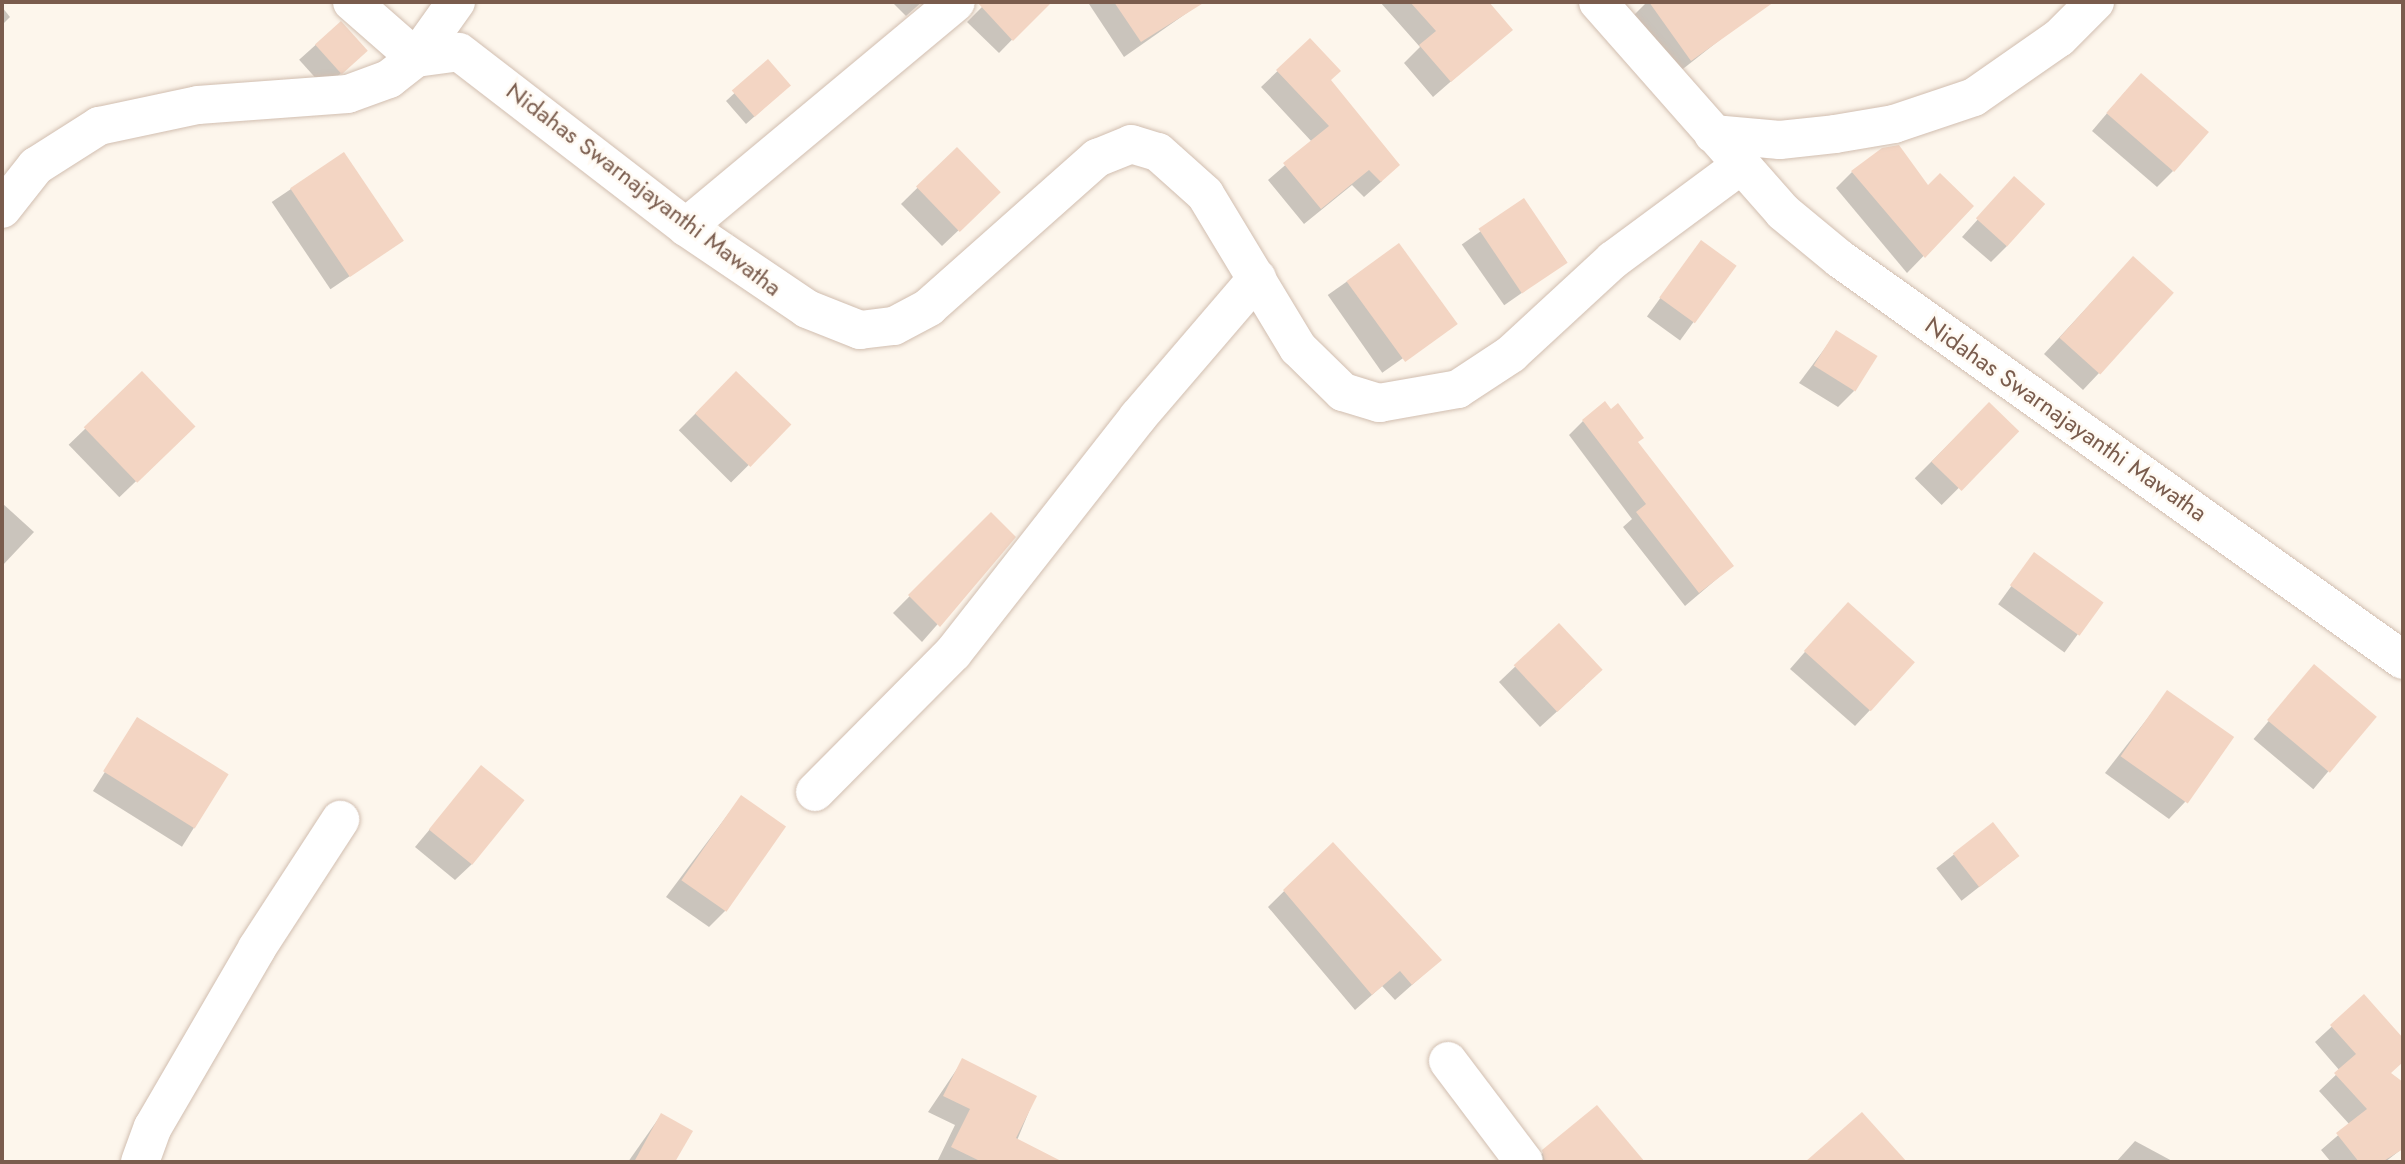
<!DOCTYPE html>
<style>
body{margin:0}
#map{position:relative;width:2405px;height:1164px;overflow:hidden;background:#fdf6ec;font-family:Jost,sans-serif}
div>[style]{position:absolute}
.shadow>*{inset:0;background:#0003;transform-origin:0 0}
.building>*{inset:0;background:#f3d5c3;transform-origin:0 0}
.roads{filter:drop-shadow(0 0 2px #d1beb0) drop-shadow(0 0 2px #d1beb0)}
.minor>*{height:38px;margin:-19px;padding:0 19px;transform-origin:19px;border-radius:19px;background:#fff}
span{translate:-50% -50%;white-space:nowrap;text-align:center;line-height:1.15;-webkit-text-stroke:5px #fffaf3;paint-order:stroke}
.street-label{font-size:24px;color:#7a5c4d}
.frame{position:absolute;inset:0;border:4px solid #7a5c4d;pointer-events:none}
</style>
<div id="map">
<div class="shadow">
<i style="clip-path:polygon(892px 2px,922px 2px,906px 16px)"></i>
<i style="clip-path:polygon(987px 2px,1049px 2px,999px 53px,967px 22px)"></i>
<i style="clip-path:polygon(1380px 2px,1487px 2px,1510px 30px,1433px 97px,1404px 63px,1420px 47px)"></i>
<i style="clip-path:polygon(1647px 2px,1733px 2px,1745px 20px,1674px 76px,1632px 17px)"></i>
<i style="clip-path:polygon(1201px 3px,1124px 57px,1089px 4px,1091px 2px)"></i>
<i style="clip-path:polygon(2px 7px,10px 17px,2px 25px)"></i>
<i style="left:340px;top:23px;width:38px;height:55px;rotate:48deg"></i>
<i style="clip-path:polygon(1310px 40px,1382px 181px,1364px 197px,1352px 185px,1304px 224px,1268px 180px,1312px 142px,1261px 87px)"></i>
<i style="clip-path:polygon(768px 62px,781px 93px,746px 124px,726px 101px)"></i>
<i style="clip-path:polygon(2125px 92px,2173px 171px,2157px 187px,2092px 131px)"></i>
<i style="clip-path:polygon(957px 149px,982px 208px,942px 246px,901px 204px)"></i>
<i style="left:343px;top:154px;width:105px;height:86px;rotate:56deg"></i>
<i style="clip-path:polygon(1852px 172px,1928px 188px,1972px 206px,1907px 273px,1836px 188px)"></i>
<i style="clip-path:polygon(2014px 179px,2007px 246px,1991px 262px,1962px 237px)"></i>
<i style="left:1524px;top:201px;width:74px;height:76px;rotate:55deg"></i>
<i style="left:1701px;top:242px;width:41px;height:92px;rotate:36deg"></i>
<i style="left:1399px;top:245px;width:95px;height:87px;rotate:55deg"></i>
<i style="clip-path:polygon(2117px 275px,2099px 373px,2083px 390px,2044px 354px)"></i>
<i style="clip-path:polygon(1837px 332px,1854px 391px,1838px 407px,1799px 383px)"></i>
<i style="left:736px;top:373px;width:74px;height:81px;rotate:45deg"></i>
<i style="left:142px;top:374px;width:73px;height:102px;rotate:46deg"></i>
<i style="left:1989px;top:404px;width:38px;height:105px;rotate:45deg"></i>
<i style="clip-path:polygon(1583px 421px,1636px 443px,1732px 566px,1685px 606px,1623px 527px,1632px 519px,1569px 435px)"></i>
<i style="clip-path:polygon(2px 503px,34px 532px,2px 566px)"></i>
<i style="clip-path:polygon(991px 514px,1014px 537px,922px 642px,893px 613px)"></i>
<i style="left:2034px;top:555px;width:82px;height:61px;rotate:36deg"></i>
<i style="clip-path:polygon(1832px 621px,1871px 709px,1855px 726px,1790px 669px)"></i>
<i style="clip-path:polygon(1559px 625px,1585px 686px,1540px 727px,1499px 682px)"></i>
<i style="left:2314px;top:667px;width:78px;height:94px;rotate:40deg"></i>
<i style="clip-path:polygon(2168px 692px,2185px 802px,2169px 819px,2105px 773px)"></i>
<i style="left:138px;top:719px;width:105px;height:85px;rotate:32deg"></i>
<i style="clip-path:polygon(481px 768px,472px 864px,455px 880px,415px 847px)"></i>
<i style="clip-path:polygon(741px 797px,725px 911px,709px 927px,666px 897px)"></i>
<i style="left:1993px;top:824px;width:41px;height:72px;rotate:52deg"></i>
<i style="clip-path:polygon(1332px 844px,1440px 960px,1395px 1000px,1382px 986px,1355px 1010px,1268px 907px)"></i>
<i style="clip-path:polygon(2364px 997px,2403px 1040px,2403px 1060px,2389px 1073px,2403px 1092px,2403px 1148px,2385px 1162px,2331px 1162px,2321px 1150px,2350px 1125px,2319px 1091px,2340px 1071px,2315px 1042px)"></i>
<i style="clip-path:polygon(963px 1060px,1035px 1097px,1008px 1162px,937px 1162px,955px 1125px,928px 1112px)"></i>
<i style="clip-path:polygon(1596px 1107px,1642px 1162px,1533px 1162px,1545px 1151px)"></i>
<i style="clip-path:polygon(661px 1115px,690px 1132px,673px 1162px,628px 1162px)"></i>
<i style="clip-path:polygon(2135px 1141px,2174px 1162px,2116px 1162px)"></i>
</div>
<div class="building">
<i style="clip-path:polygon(977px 2px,1052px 2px,1013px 41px)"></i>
<i style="clip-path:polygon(1114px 2px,1205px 2px,1141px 42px)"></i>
<i style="clip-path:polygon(1410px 2px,1489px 2px,1513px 30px,1451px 82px,1419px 45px,1436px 31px)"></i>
<i style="clip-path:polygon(1649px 2px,1774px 2px,1691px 61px)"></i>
<i style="left:341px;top:21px;width:40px;height:35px;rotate:48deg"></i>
<i style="clip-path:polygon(1310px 38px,1341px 71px,1331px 80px,1400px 165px,1381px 182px,1369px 170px,1321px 209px,1283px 163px,1329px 126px,1276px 70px)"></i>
<i style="left:768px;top:59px;width:35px;height:48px;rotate:49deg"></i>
<i style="left:2141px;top:73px;width:90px;height:53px;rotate:41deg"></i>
<i style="clip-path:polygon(1899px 145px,1928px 185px,1940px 173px,1974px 206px,1925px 258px,1851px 171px,1882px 148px)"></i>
<i style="left:957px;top:147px;width:63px;height:57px;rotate:46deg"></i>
<i style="left:344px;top:152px;width:107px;height:65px;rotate:56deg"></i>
<i style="left:2014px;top:176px;width:42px;height:57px;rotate:42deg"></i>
<i style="left:1524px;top:198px;width:78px;height:55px;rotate:56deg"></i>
<i style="left:1701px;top:240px;width:44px;height:71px;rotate:36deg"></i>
<i style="left:1399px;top:243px;width:100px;height:65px;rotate:54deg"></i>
<i style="left:2133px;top:256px;width:55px;height:110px;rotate:42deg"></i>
<i style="left:1836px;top:330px;width:49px;height:42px;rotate:32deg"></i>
<i style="left:142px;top:371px;width:77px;height:81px;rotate:46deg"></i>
<i style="left:736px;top:371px;width:77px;height:59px;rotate:44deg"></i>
<i style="clip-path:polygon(1605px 401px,1611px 409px,1618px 403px,1644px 438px,1638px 442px,1734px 566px,1699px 593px,1636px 512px,1646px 504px,1582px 420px)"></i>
<i style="left:1989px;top:402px;width:42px;height:83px;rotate:44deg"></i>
<i style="clip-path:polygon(991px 512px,1016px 537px,940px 627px,908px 595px)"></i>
<i style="left:2034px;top:552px;width:86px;height:41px;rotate:36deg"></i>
<i style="left:1848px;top:602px;width:90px;height:66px;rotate:42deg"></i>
<i style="left:1559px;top:623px;width:64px;height:62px;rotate:47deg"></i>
<i style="left:2314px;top:664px;width:82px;height:73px;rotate:40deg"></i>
<i style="left:2167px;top:690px;width:82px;height:81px;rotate:35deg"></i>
<i style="left:137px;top:717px;width:108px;height:64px;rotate:32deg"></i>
<i style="left:481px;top:765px;width:56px;height:83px;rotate:39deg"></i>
<i style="left:741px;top:795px;width:55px;height:104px;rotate:35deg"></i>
<i style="left:1993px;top:822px;width:43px;height:51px;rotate:52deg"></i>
<i style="clip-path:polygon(1333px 842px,1442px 960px,1412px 985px,1400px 971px,1372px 995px,1283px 890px)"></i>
<i style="clip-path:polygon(2364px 994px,2403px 1038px,2403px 1062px,2391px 1073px,2403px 1082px,2403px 1149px,2382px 1162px,2359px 1162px,2336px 1133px,2367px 1109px,2334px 1073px,2356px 1054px,2330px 1025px)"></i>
<i style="clip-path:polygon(962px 1058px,1037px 1096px,1016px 1138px,1063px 1162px,982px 1162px,951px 1147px,970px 1109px,943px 1096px)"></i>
<i style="clip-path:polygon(1597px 1105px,1645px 1162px,1545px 1162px,1542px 1150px)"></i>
<i style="clip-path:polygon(1862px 1112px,1907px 1162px,1805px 1162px)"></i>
<i style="clip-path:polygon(661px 1113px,693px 1131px,675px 1162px,634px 1162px)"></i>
</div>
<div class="roads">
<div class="minor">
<i style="left:352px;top:2px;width:85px;rotate:41.2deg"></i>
<i style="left:416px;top:58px;width:69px;rotate:-54.5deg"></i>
<i style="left:1598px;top:2px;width:280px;rotate:48.6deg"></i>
<i style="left:1783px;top:212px;width:74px;rotate:39.5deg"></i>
<i style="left:1840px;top:259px;width:691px;rotate:35.46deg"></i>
<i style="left:1713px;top:134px;width:67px;rotate:5.1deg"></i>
<i style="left:1780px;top:140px;width:55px;rotate:-6.2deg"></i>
<i style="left:1835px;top:134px;width:60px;rotate:-9.6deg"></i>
<i style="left:1894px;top:124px;width:84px;rotate:-18.6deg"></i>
<i style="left:1974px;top:97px;width:103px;rotate:-34.8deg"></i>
<i style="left:2059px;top:38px;width:51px;rotate:-45deg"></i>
<i style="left:2px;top:209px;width:55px;rotate:-51.7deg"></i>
<i style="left:36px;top:166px;width:75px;rotate:-32.4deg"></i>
<i style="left:99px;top:126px;width:101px;rotate:-12deg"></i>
<i style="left:198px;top:105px;width:150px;rotate:-4.2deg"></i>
<i style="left:348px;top:94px;width:44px;rotate:-20.1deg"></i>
<i style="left:389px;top:79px;width:34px;rotate:-38deg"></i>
<i style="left:416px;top:58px;width:43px;rotate:-7.9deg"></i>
<i style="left:459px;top:52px;width:287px;rotate:37.6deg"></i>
<i style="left:686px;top:227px;width:146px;rotate:34.1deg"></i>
<i style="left:807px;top:309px;width:57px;rotate:21.6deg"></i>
<i style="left:860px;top:330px;width:34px;rotate:-7deg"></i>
<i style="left:894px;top:326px;width:40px;rotate:-28deg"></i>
<i style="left:929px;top:307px;width:225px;rotate:-41.6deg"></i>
<i style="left:1097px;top:158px;width:37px;rotate:-22deg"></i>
<i style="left:1131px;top:144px;width:28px;rotate:17deg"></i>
<i style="left:1158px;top:152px;width:63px;rotate:41.8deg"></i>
<i style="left:1205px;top:194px;width:180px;rotate:58.9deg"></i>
<i style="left:1298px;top:348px;width:63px;rotate:44.4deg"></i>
<i style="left:1343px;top:392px;width:38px;rotate:17deg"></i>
<i style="left:1379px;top:403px;width:80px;rotate:-10deg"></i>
<i style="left:1458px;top:389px;width:64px;rotate:-33.4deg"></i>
<i style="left:1511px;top:354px;width:139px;rotate:-42.7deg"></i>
<i style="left:1613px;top:260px;width:158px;rotate:-36.5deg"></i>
<i style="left:686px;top:227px;width:351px;rotate:-39.8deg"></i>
<i style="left:815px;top:792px;width:196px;rotate:-45.2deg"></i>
<i style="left:953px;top:653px;width:300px;rotate:-51.9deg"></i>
<i style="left:1138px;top:417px;width:183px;rotate:-49.4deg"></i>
<i style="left:1448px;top:1061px;width:126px;rotate:53deg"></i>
<i style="left:140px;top:1162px;width:37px;rotate:-70deg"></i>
<i style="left:153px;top:1127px;width:207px;rotate:-59.8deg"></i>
<i style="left:257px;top:948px;width:153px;rotate:-57deg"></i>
</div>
</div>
<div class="street-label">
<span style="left:644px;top:189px;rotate:37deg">Nidahas Swarnajayanthi Mawatha</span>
<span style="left:2066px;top:419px;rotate:35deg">Nidahas Swarnajayanthi Mawatha</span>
</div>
<div class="frame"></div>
</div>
